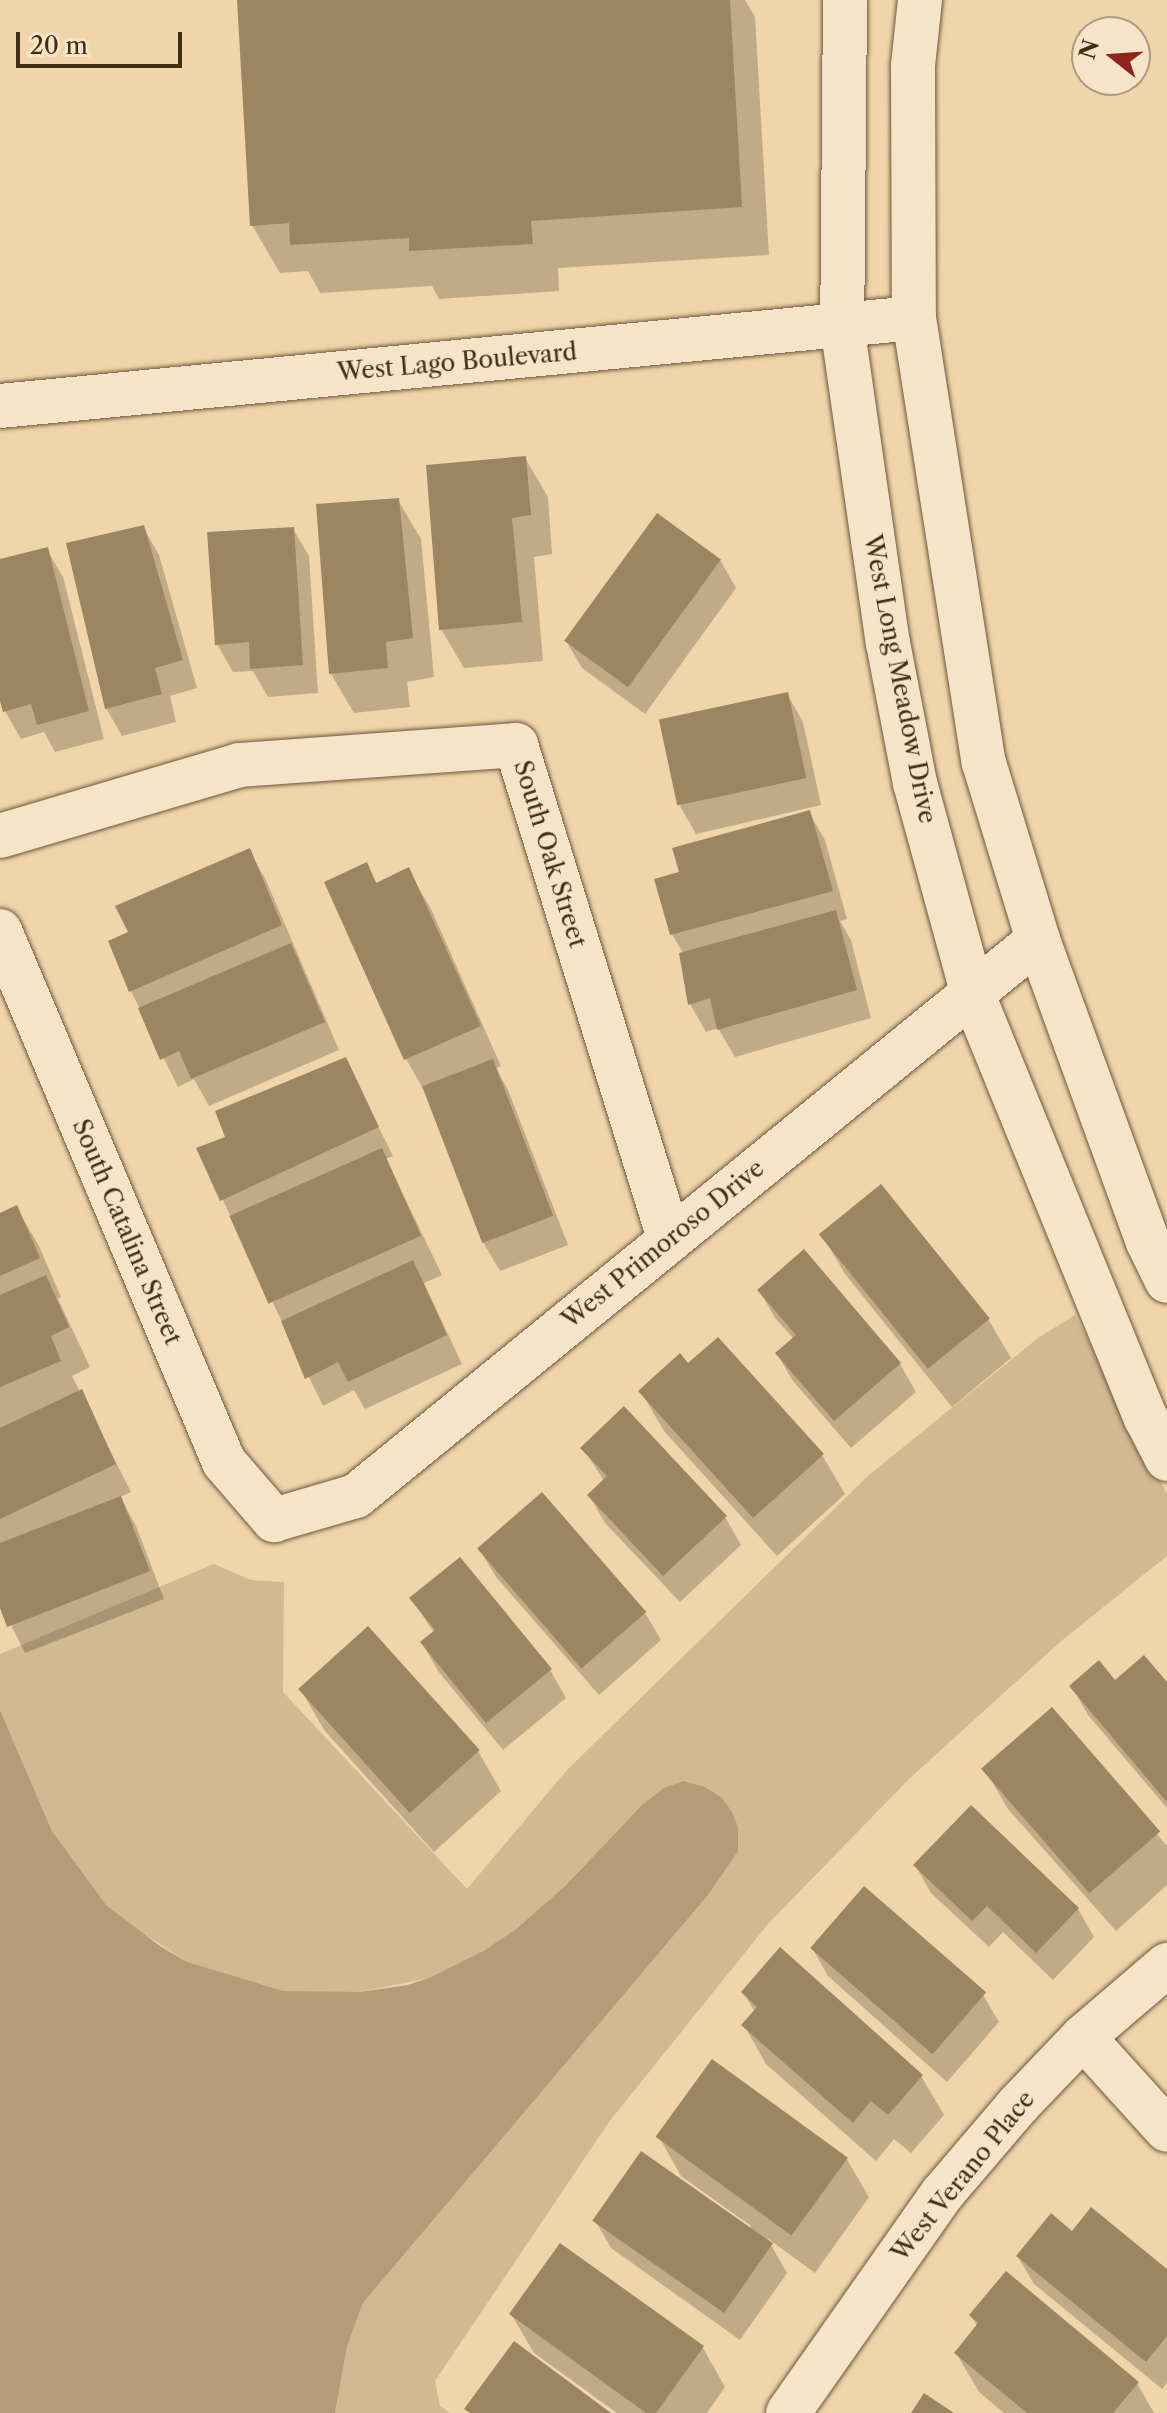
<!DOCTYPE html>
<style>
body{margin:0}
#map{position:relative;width:1167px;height:2413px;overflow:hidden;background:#f0d5ab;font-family:"Libre Caslon Text",serif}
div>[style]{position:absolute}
.green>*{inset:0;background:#d2b992}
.water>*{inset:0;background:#b49c78}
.shadow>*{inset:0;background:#0003}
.building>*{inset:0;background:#9c8563;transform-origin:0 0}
.roads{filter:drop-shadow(0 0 2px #6c583b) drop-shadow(0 0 2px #6c583b)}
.minor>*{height:44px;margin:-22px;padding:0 22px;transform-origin:22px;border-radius:22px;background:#f5e4c8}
span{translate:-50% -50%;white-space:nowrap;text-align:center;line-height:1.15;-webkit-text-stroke:6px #f5e4c8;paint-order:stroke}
.street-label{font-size:24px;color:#402e16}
.north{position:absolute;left:1071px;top:16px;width:80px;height:80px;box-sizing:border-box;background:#f5e4c8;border:2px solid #ad9b81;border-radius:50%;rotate:287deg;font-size:22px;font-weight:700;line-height:32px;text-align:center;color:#402e16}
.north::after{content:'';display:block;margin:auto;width:28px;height:36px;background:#8f2418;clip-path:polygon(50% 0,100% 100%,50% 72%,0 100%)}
.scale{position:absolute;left:16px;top:32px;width:166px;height:36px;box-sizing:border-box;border:4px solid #402e16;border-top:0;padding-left:10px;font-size:24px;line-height:28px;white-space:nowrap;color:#402e16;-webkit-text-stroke:6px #f5e4c8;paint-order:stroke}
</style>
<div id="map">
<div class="green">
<i style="clip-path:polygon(1075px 1315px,1167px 1494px,1167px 1556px,1060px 1642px,909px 1779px,768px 1924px,609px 2122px,435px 2381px,440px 2406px,450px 2413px,335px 2413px,347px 2347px,363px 2303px,708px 1895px,641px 1806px,565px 1886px,516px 1929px,485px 1950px,429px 1978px,360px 1992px,322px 1994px,283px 1991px,212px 1972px,187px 1962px,131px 1925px,106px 1905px,80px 1874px,52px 1831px,0 1710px,0 1654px,214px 1564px,251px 1580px,284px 1582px,283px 1692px,467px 1889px,566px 1771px,869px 1475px,1038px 1338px)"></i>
</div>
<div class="water">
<i style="clip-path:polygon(0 1710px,52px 1831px,106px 1905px,160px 1946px,187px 1962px,283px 1991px,360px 1992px,407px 1985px,429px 1978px,485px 1950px,516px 1929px,565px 1886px,641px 1806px,664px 1788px,683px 1781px,705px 1787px,722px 1798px,732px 1812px,738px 1827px,738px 1851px,708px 1895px,363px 2303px,347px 2347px,335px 2413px,0 2413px)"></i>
</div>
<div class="shadow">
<i style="clip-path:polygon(239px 0,745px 0,755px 17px,769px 255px,558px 268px,559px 291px,439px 299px,432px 286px,320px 293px,308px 271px,280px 273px,252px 225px)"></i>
<i style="clip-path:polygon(525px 458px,548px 497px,552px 554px,534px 557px,543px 661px,464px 668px,441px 629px)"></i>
<i style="clip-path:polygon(398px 500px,421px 539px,434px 677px,407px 682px,410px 707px,354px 713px,331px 674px)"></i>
<i style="clip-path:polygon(143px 527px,159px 555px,197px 688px,170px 696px,176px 722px,122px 736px,106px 708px)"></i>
<i style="clip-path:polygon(293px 529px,309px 556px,318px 693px,268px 697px,253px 671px,233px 672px,217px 644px)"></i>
<i style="clip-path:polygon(47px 550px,63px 577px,104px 739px,55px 752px,44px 732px,21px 739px,5px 711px,0 693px,0 561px)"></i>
<i style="clip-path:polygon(720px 560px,736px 588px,645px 714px,582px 668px,566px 641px)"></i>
<i style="clip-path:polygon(787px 694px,803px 722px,821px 805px,696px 834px,680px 806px)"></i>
<i style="clip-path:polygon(809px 812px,825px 840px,847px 919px,840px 921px,851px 940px,871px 1018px,735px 1057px,718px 1028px,706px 1032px,690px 1004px,683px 953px,672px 934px,682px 873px)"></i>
<i style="clip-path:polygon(249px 851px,265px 878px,339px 1050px,209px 1106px,194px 1079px,178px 1087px,131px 991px)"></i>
<i style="clip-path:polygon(366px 865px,377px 884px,408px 870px,431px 909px,501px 1066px,496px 1068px,508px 1090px,568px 1245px,500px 1271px,484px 1244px,429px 1099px,406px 1059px,327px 883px)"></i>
<i style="clip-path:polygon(345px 1060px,393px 1156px,386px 1159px,442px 1275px,424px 1283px,462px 1364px,365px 1409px,354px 1390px,323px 1406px,198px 1149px,228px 1138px)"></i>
<i style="clip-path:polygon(16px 1207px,39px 1246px,61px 1297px,58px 1299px,90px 1367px,72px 1376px,131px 1492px,120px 1497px,136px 1526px,164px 1599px,25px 1653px,0 1603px,0 1215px)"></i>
<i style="clip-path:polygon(822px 1235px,988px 1319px,1011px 1358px,952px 1407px,845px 1274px)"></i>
<i style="clip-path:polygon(803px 1252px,900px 1364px,916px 1392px,851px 1448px,793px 1381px,777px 1354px,794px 1339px,775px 1318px,759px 1290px)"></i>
<i style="clip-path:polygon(641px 1392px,822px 1455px,845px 1494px,777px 1556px,664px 1431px)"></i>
<i style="clip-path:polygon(583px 1448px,725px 1517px,741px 1545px,680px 1602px,605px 1523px,589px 1495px,604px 1481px)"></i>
<i style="clip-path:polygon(542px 1495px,645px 1613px,661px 1640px,599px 1695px,496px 1577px,480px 1550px)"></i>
<i style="clip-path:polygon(412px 1599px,550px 1670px,566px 1698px,503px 1750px,438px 1671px,422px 1643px,434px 1633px)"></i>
<i style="clip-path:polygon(1115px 1682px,1167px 1685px,1167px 1808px,1088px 1715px,1072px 1687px)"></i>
<i style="clip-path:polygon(301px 1690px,478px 1751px,501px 1791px,434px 1852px,324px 1730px)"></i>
<i style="clip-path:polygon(1052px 1710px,1167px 1846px,1167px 1885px,1116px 1931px,1008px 1809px,985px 1770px)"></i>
<i style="clip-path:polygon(915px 1865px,1078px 1909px,1094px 1937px,1053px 1980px,1003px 1932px,989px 1947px,931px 1893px)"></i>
<i style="clip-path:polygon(812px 1948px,983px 1995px,999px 2022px,947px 2082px,828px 1976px)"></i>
<i style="clip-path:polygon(743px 1992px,921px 2076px,944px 2115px,911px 2153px,894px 2139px,876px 2161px,766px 2064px,744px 2025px,755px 2012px)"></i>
<i style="clip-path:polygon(659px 2137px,846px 2158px,869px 2197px,815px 2273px,767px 2238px,787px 2273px,740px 2340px,611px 2248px,595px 2220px,749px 2230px,751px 2226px,681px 2176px)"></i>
<i style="clip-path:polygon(1073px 2234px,1167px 2272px,1167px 2383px,1162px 2389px,1034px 2284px,1018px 2257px)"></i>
<i style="clip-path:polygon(561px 2246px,703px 2348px,725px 2387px,707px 2413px,617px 2413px,534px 2353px,511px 2314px)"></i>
<i style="clip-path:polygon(971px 2316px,1137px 2383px,1154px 2413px,1004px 2413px,979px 2392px,956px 2353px,978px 2327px)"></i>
</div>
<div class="building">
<i style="clip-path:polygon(237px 0,730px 0,742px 207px,531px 221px,533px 244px,409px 251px,409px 238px,290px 245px,289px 223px,250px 226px)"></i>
<i style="clip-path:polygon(526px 456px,531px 515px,512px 518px,522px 622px,439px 630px,426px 465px)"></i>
<i style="clip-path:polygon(399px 498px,413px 638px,386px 642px,388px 668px,329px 674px,316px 504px)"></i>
<i style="left:657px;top:513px;width:79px;height:158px;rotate:36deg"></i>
<i style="clip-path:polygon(144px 525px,183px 660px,155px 668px,162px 694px,105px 709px,66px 543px)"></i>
<i style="clip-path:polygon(294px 527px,303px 665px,250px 669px,249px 642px,215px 645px,207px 532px)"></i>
<i style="clip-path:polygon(48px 547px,89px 711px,37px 725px,31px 704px,3px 712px,0 701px,0 559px)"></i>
<i style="left:788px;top:692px;width:88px;height:132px;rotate:78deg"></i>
<i style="clip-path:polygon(810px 810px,833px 891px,670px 935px,654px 879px,679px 872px,672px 848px)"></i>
<i style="clip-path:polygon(250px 848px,282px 925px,129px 992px,108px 941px,128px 932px,115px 906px)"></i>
<i style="clip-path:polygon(367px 862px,376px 883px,409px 867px,481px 1026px,404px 1060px,324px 882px)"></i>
<i style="clip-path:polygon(836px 910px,857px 990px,717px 1030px,710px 998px,688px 1005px,679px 953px)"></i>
<i style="clip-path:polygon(291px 943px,325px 1022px,191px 1079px,179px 1051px,160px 1060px,138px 1008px)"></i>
<i style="clip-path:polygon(346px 1057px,379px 1127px,220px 1201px,196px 1148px,225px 1137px,215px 1111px)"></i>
<i style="left:493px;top:1059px;width:168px;height:76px;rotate:69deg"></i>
<i style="left:382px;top:1148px;width:96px;height:167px;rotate:66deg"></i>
<i style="left:881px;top:1184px;width:173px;height:80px;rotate:51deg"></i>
<i style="clip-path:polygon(17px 1205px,40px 1258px,0 1276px,0 1213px)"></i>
<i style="clip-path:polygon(804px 1249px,901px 1363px,834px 1421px,775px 1353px,796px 1335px,757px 1290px)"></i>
<i style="clip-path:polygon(413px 1260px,447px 1335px,348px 1382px,338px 1362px,305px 1379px,281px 1321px)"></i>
<i style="clip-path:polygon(46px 1275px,69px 1327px,51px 1336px,61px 1361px,0 1387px,0 1295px)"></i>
<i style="clip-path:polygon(718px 1337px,824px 1454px,753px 1518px,638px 1391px,680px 1353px,688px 1363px)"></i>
<i style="clip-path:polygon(82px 1389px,116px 1464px,0 1519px,0 1428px)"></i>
<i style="clip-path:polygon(624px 1406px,727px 1516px,663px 1576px,587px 1495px,607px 1476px,580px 1448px)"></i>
<i style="left:542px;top:1492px;width:159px;height:86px;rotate:49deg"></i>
<i style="clip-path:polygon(121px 1496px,150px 1571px,7px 1627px,0 1608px,0 1543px)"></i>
<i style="clip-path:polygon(460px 1557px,552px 1669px,486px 1723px,420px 1642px,435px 1630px,409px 1598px)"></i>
<i style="left:368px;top:1626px;width:167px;height:94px;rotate:48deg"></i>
<i style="clip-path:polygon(1144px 1655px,1167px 1682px,1167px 1802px,1069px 1686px,1099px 1660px,1115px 1680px)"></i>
<i style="left:1052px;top:1707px;width:165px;height:94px;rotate:49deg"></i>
<i style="clip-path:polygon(971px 1805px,1079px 1908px,1036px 1953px,987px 1906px,972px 1921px,913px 1865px)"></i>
<i style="left:864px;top:1886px;width:162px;height:82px;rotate:41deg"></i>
<i style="clip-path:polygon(780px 1947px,923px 2075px,888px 2115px,871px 2101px,853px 2123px,741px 2025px,757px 2007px,741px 1992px)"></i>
<i style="left:712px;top:2059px;width:168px;height:96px;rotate:36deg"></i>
<i style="left:641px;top:2151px;width:161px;height:85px;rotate:35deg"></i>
<i style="clip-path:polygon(1091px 2207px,1167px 2269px,1167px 2336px,1146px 2362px,1016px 2256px,1051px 2213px,1072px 2231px)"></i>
<i style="clip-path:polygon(560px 2243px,704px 2346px,656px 2413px,646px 2413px,509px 2314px)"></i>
<i style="clip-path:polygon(1006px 2271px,1139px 2382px,1113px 2413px,1027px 2413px,954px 2353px,978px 2323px,969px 2315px)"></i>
<i style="clip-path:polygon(514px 2341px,611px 2413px,470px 2413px,464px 2409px)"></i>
<i style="clip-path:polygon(924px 2393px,954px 2413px,911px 2413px)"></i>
</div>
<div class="roads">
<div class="minor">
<i style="left:845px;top:0;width:325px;rotate:90.5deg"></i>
<i style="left:842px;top:325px;width:321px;rotate:81.8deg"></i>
<i style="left:888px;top:643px;width:143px;rotate:79.1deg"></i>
<i style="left:915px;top:783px;width:220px;rotate:74.7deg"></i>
<i style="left:973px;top:995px;width:457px;rotate:67.8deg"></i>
<i style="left:1146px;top:1418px;width:46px;rotate:62.9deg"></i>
<i style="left:920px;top:0;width:65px;rotate:96.1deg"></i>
<i style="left:913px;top:65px;width:253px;rotate:89.8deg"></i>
<i style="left:914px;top:318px;width:450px;rotate:81.1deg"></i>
<i style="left:984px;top:763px;width:185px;rotate:73deg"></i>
<i style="left:1038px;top:940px;width:321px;rotate:70deg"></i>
<i style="left:1148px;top:1242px;width:43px;rotate:64deg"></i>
<i style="left:0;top:406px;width:918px;rotate:-5.5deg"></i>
<i style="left:0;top:836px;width:249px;rotate:-16.5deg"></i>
<i style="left:239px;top:765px;width:278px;rotate:-4.1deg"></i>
<i style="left:516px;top:745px;width:516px;rotate:72.76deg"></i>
<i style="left:0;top:931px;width:576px;rotate:67.13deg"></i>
<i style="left:224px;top:1462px;width:77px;rotate:49.2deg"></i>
<i style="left:274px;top:1520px;width:85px;rotate:-16.3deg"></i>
<i style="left:356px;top:1496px;width:880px;rotate:-39.19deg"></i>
<i style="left:1083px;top:2037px;width:125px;rotate:47.9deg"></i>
<i style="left:788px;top:2413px;width:268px;rotate:-54.9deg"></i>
<i style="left:942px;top:2194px;width:117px;rotate:-49.5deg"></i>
<i style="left:1018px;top:2105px;width:94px;rotate:-46.3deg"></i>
<i style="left:1083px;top:2037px;width:111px;rotate:-40.6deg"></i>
</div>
</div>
<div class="street-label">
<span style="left:457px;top:362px;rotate:-5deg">West Lago Boulevard</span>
<span style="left:900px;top:679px;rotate:79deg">West Long Meadow Drive</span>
<span style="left:550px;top:854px;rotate:73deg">South Oak Street</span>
<span style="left:127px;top:1232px;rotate:67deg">South Catalina Street</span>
<span style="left:663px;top:1244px;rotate:-39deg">West Primoroso Drive</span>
<span style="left:963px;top:2176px;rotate:-51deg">West Verano Place</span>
</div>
<div class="north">N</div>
<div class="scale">20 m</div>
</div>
